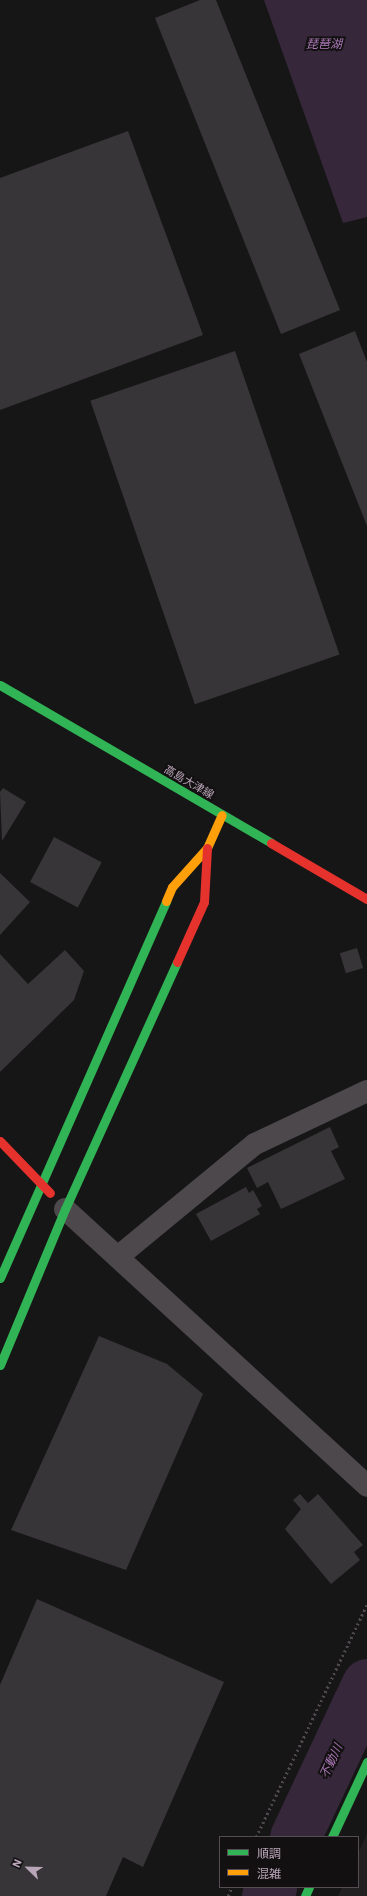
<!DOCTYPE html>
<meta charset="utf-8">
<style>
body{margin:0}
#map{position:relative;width:367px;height:1896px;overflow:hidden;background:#171617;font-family:"IBM Plex Sans","Noto Sans JP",sans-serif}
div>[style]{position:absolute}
.built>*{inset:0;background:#232022}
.water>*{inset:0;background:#36283a}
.river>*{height:51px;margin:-25.5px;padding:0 25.5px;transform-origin:25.5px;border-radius:25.5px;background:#36283a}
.building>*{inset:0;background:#373537;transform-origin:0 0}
.path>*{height:2.5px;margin-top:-1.25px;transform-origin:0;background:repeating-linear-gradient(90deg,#4f494f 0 2px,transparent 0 5px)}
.street>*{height:22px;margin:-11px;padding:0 11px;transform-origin:11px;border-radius:11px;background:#4c484c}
.fast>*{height:9px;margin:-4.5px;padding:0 4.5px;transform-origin:4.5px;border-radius:4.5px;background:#30b455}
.slow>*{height:9px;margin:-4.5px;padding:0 4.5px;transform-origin:4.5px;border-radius:4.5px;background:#ff9f0a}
.jam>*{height:9px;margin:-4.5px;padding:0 4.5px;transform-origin:4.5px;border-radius:4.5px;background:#e5322d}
span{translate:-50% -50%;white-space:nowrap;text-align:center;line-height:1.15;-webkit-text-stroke:4px #131012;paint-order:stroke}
.street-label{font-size:11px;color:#b9a6b8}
.water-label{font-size:12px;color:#ac79b8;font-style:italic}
.legend{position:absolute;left:219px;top:1836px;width:140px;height:52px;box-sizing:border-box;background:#131012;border:1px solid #554c54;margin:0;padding:5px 7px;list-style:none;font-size:12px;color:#b9a6b8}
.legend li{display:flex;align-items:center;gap:8px;height:20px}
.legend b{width:20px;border:1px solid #554c54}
.north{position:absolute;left:8px;top:1848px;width:40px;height:40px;-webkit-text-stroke:3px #131012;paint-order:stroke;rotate:293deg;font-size:11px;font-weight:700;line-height:16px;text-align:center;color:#b9a6b8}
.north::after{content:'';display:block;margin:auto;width:14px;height:18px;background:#b9a6b8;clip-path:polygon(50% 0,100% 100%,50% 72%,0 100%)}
</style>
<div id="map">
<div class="built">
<i style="clip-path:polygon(367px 1834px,367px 1896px,338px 1896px,342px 1887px,358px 1887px,358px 1853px)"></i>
</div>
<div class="water">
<i style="clip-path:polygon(264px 0,367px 0,367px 217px,343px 223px)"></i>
</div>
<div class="river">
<i style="left:295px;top:1837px;width:169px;rotate:-64.8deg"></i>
<i style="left:267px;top:1896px;width:10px;rotate:-66deg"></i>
</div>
<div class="building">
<i style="clip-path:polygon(200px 0,216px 0,340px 310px,281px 334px,155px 18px)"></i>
<i style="clip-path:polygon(128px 131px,203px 335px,0 410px,0 178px)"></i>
<i style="clip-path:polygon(355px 331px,367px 362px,367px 526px,299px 354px)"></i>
<i style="left:235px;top:351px;width:321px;height:153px;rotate:71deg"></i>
<i style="clip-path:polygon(3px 788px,26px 802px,2px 841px,0 792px)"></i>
<i style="left:54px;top:837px;width:54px;height:51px;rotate:28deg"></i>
<i style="clip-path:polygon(0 873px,30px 902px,0 935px)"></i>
<i style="left:357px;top:948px;width:21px;height:18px;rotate:73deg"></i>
<i style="clip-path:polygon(65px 950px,84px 971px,74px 1000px,0 1072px,0 954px,28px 984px)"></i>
<i style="clip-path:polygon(330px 1127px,339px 1147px,331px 1151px,345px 1179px,281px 1209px,268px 1182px,257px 1188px,247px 1168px)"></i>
<i style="clip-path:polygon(246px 1187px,249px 1193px,253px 1190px,262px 1206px,257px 1209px,260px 1214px,211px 1241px,196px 1214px)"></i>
<i style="clip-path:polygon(99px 1336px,167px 1364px,203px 1394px,126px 1570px,11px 1530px)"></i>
<i style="clip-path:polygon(300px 1494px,308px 1503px,318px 1494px,363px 1545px,354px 1552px,360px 1560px,331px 1584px,285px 1529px,301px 1509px,293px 1500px)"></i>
<i style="clip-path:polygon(37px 1599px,224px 1682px,143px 1867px,123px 1857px,106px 1896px,0 1896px,0 1685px)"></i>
</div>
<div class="path">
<i style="left:256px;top:1837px;width:258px;rotate:-64.5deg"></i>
<i style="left:228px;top:1896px;width:10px;rotate:-66deg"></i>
</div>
<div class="street">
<i style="left:65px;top:1209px;width:410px;rotate:42.5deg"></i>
<i style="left:119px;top:1256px;width:176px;rotate:-39.5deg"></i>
<i style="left:255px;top:1144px;width:124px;rotate:-25.3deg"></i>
</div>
<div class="fast">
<i style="left:0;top:685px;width:314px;rotate:30.2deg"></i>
<i style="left:0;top:1278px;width:412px;rotate:-66.2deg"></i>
<i style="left:0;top:1365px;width:169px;rotate:-67.4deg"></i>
<i style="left:65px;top:1209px;width:271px;rotate:-65.6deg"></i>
<i style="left:332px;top:1837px;width:83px;rotate:-65deg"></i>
<i style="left:305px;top:1896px;width:10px;rotate:-66deg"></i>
</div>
<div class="slow">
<i style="left:166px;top:901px;width:15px;rotate:-67deg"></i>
<i style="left:172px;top:887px;width:52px;rotate:-48.1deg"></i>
<i style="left:207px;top:848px;width:36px;rotate:-66deg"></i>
</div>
<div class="jam">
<i style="left:271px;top:843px;width:111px;rotate:30.3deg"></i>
<i style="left:177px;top:962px;width:66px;rotate:-65.8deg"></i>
<i style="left:204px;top:902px;width:54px;rotate:-86.8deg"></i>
<i style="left:0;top:1141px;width:72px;rotate:46.1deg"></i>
</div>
<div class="street-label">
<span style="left:189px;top:782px;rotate:30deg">高島大津線</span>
</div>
<div class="water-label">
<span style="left:324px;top:44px">琵琶湖</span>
<span style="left:331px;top:1761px;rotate:-65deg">不動川</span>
</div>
<ul class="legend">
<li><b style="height:5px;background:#30b455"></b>順調</li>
<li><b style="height:5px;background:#ff9f0a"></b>混雑</li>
</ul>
<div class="north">N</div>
</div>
